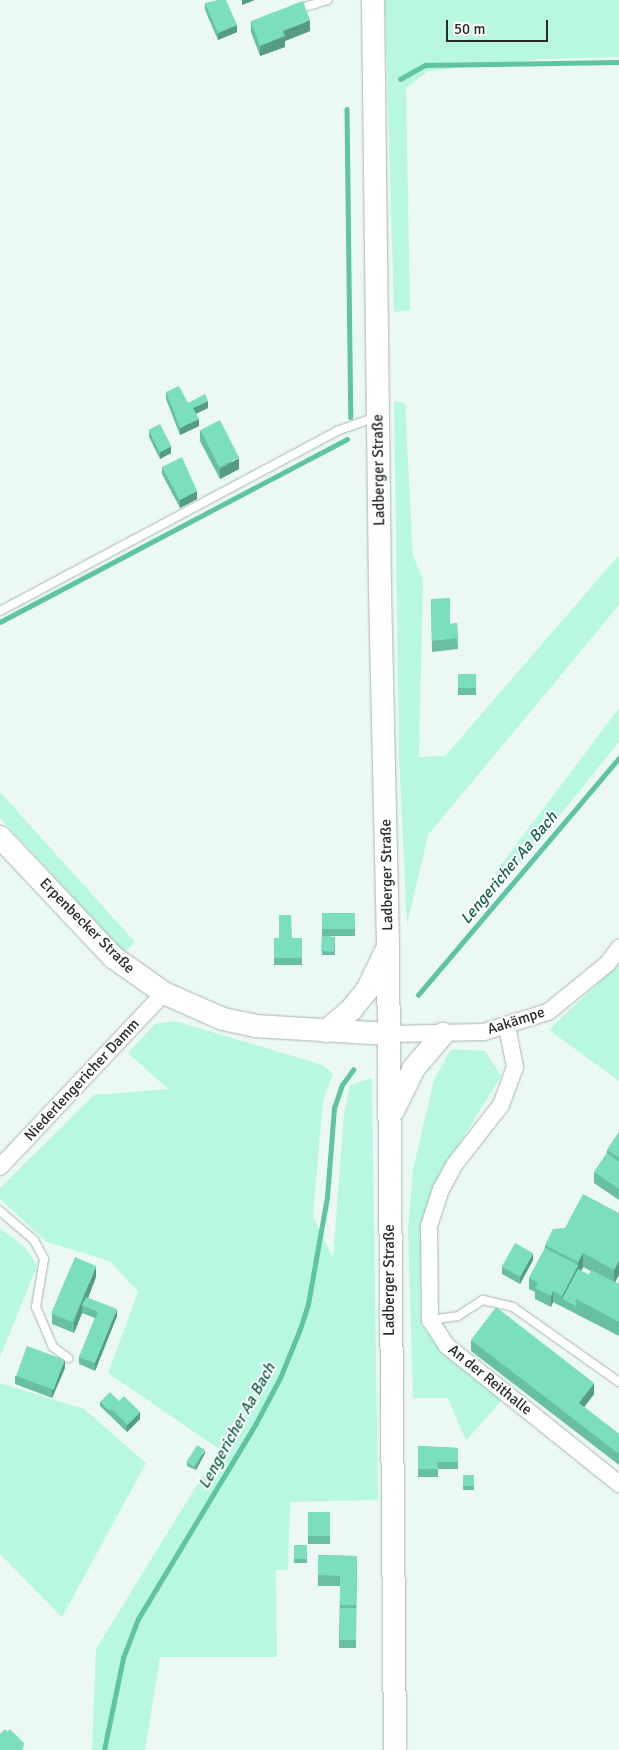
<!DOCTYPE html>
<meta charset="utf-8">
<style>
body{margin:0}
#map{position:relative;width:619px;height:1750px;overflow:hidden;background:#ecf9f3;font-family:Signika,sans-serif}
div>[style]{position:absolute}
.green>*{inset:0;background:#b7f8de}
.stream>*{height:4.5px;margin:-2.25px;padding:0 2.25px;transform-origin:2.25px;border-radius:2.25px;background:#5fc4a0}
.roads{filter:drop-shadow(0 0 1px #a9b6b0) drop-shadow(0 0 1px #a9b6b0)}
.service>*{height:8px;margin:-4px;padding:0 4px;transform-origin:4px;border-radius:4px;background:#fff}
.minor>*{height:16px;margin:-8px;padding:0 8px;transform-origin:8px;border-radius:8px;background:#fff}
.secondary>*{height:22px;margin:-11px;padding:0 11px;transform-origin:11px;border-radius:11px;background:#fff}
.wall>*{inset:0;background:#69c0a0;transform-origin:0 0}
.shaded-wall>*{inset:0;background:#559c82}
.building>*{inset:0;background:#7adfba;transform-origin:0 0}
span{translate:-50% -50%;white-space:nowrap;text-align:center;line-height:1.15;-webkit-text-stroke:4px #fff;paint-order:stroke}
.street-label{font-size:15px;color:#282d2b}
.water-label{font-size:16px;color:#13624b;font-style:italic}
.scale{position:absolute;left:446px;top:20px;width:102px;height:22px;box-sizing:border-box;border:2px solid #282d2b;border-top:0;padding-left:6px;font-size:15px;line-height:18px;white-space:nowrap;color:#282d2b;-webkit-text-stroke:4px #fff;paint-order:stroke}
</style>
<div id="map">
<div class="green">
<i style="clip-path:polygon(385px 0,619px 0,619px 57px,543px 59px,428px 71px,406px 88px,410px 310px,394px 312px)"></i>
<i style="clip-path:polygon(394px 401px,405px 403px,413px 556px,423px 579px,419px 757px,445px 756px,619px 555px,619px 605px,428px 835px,407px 925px,399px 755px)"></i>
<i style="clip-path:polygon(619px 708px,619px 742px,503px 885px,495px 873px)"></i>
<i style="clip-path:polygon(0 792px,135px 942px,124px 953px,0 818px)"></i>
<i style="clip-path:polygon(619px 963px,619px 1081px,549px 1030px)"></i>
<i style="clip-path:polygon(175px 1021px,323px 1065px,333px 1074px,323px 1100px,313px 1216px,333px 1258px,344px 1114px,350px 1085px,372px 1078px,378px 1500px,290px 1502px,288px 1570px,276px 1570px,277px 1657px,160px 1657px,145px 1750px,92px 1750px,96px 1649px,219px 1449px,108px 1373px,138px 1292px,110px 1261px,47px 1242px,0 1199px,0 1188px,94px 1095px,168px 1089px,128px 1053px,155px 1024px)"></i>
<i style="clip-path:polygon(451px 1049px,485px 1051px,501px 1076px,450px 1159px,424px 1226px,420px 1266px,421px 1325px,450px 1356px,502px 1400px,466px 1441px,448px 1398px,413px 1398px,408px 1229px,413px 1169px,434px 1080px)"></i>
<i style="clip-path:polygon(0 1228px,26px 1248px,37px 1266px,0 1357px)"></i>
<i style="clip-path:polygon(0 1383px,84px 1409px,146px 1463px,62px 1617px,0 1554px)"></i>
</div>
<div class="stream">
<i style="left:400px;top:79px;width:29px;rotate:-29deg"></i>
<i style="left:425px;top:65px;width:194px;rotate:-0.9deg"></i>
<i style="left:347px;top:109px;width:308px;rotate:89.3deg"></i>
<i style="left:0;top:622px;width:392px;rotate:-27.8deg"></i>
<i style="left:418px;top:995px;width:311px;rotate:-49.7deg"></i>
<i style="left:104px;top:1750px;width:94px;rotate:-78.3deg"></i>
<i style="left:123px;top:1658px;width:42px;rotate:-69deg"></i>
<i style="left:138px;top:1619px;width:227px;rotate:-58.9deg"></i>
<i style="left:255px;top:1425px;width:53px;rotate:-62deg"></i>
<i style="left:280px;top:1378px;width:53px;rotate:-67.8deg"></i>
<i style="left:300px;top:1329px;width:26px;rotate:-72deg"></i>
<i style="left:308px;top:1304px;width:109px;rotate:-79.9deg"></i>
<i style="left:327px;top:1197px;width:89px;rotate:-85.5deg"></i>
<i style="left:334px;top:1108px;width:24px;rotate:-71deg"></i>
<i style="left:342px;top:1085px;width:19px;rotate:-54deg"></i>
</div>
<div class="roads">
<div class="service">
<i style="left:295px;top:10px;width:34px;rotate:-17deg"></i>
<i style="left:0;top:611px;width:382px;rotate:-28.1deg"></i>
<i style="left:337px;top:431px;width:41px;rotate:-19.7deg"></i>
<i style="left:0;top:1211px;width:45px;rotate:40.5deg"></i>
<i style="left:34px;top:1240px;width:21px;rotate:62deg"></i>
<i style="left:44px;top:1259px;width:49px;rotate:99.5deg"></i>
<i style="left:36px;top:1307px;width:43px;rotate:67deg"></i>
<i style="left:53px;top:1347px;width:19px;rotate:36deg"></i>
<i style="left:430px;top:1320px;width:28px;rotate:-8deg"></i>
<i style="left:458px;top:1316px;width:30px;rotate:-33deg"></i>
<i style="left:483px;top:1300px;width:31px;rotate:13deg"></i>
<i style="left:513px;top:1307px;width:130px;rotate:35.3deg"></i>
</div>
<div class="minor">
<i style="left:507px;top:1026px;width:42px;rotate:79deg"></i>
<i style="left:515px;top:1067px;width:40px;rotate:110.2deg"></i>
<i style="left:501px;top:1105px;width:75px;rotate:127.9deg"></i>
<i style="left:455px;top:1164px;width:29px;rotate:119deg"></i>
<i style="left:441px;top:1189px;width:40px;rotate:108deg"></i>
<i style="left:429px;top:1227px;width:93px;rotate:89.4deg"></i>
<i style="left:430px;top:1320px;width:31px;rotate:57deg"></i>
<i style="left:447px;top:1346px;width:221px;rotate:38.7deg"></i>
<i style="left:389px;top:1034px;width:95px;rotate:-1.2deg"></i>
<i style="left:484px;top:1032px;width:67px;rotate:-17.4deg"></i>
<i style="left:548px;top:1012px;width:77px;rotate:-39.2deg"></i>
<i style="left:608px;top:963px;width:19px;rotate:-54deg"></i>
<i style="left:0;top:1167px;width:239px;rotate:-46.7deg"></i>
</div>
<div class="secondary">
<i style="left:373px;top:0;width:591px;rotate:89.32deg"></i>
<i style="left:380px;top:591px;width:355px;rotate:88.7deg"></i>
<i style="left:388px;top:946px;width:804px;rotate:89.5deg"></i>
<i style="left:0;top:837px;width:165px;rotate:46.7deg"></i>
<i style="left:113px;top:957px;width:62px;rotate:35.2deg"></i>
<i style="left:164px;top:993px;width:64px;rotate:23.8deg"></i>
<i style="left:223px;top:1019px;width:33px;rotate:12deg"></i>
<i style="left:255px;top:1026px;width:134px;rotate:3.4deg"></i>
<i style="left:326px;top:1031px;width:33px;rotate:-40deg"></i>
<i style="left:351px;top:1010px;width:26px;rotate:-51deg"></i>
<i style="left:367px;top:990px;width:43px;rotate:-64deg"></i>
<i style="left:393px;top:1111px;width:48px;rotate:-64deg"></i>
<i style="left:414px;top:1068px;width:45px;rotate:-49.5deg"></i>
</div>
</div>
<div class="wall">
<i style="clip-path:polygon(205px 3px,237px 32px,218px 40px,205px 10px)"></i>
<i style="clip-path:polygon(251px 21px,310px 31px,285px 41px,285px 47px,260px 56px,251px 32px)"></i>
<i style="clip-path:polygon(166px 392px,188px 403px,208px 408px,196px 414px,199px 426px,180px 435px,166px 399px)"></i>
<i style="clip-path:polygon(149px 430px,171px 453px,160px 459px,149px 437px)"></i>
<i style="clip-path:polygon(200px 430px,239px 469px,220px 479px,200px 441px)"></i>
<i style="clip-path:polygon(162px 467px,197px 499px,180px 508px,162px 474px)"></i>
<i style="clip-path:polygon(431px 599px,450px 624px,457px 623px,458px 649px,432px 652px)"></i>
<i style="left:458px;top:674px;width:18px;height:21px"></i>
<i style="clip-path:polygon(355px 913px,355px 936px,324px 936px,335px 937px,335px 955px,322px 955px,322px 914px)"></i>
<i style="left:274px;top:938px;width:28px;height:27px"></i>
<i style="clip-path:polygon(619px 1132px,619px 1200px,594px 1183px,594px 1172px,607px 1153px,607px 1150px)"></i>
<i style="clip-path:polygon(evenodd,619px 1213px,619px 1275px,615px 1282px,619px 1284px,619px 1336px,553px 1302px,551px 1307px,535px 1299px,535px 1292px,529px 1289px,529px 1278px,545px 1248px,545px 1245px,565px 1228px,619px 1213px,583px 1267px,591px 1271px,589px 1275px,581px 1271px,583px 1267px)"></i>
<i style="clip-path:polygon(533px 1260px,520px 1284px,502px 1274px,502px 1267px)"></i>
<i style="clip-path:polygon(96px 1277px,88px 1298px,117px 1316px,95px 1371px,79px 1364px,79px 1357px,95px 1318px,82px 1313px,74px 1333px,52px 1324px,52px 1313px)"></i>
<i style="clip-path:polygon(471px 1340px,594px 1394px,584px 1407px,619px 1434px,619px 1465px,471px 1351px)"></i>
<i style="clip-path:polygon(65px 1368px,52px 1398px,15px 1384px,15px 1376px)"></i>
<i style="clip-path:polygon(119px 1401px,140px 1419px,127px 1432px,100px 1406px,100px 1402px)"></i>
<i style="clip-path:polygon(418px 1446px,458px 1448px,458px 1469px,438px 1469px,438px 1477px,418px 1477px)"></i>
<i style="clip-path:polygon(205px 1453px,196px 1470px,187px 1466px,187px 1462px)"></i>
<i style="left:463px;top:1475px;width:11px;height:15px"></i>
<i style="left:308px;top:1512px;width:22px;height:32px"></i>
<i style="left:294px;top:1545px;width:13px;height:18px"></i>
<i style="clip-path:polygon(318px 1555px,357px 1556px,356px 1648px,339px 1648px,340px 1586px,318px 1586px)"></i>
</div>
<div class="shaded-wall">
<i style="clip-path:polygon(242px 0,255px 0,242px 5px)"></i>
<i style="clip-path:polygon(310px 20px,310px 31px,285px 41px,285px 47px,260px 56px,260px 46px,283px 31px)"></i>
<i style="clip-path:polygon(237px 25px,237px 32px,218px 40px,218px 33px)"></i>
<i style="clip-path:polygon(208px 401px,208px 408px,193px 415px,193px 408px)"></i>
<i style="clip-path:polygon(199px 419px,199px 426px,180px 435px,180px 428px)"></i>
<i style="clip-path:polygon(171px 446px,171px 453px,160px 459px,160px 452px)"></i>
<i style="clip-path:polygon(239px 458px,239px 469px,220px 479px,220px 469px)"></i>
<i style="clip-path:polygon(197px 491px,197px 499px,180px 508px,180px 500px)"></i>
<i style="clip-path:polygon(533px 1253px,533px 1260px,520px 1284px,520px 1277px)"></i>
<i style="clip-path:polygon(583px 1253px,583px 1267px,565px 1301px,562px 1299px,562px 1296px,578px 1266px,578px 1262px)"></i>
<i style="clip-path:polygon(619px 1261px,619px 1275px,614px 1284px,614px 1270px)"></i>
<i style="clip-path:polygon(96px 1266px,96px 1277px,85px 1306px,82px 1305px,82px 1313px,74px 1333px,74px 1322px)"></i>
<i style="clip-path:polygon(553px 1291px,553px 1302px,551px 1307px,551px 1296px)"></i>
<i style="clip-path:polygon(117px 1309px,117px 1316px,95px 1371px,95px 1363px)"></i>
<i style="clip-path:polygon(65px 1360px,65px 1368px,52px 1398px,52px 1390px)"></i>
<i style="clip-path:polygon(594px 1383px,594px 1394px,579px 1414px,579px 1403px)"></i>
<i style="clip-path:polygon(140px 1412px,140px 1419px,127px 1432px,127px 1425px)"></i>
<i style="clip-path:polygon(205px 1450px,205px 1453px,196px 1470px,196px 1467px)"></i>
</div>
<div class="building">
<i style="clip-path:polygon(218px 0,226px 0,237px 25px,218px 33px,205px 3px)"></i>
<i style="clip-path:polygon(303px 1px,310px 20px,283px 31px,285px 36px,260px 46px,251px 21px)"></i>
<i style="clip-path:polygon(179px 386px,188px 403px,205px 394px,208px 401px,193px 408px,199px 419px,180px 428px,166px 392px)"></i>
<i style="left:220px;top:420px;width:42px;height:22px;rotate:63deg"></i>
<i style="left:160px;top:424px;width:25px;height:13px;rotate:63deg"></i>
<i style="clip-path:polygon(182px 457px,197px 491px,180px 500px,162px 467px)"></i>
<i style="clip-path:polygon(450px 598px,450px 624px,457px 623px,458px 638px,432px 641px,431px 599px)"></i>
<i style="left:458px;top:674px;width:18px;height:14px"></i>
<i style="left:355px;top:913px;width:16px;height:33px;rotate:90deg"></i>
<i style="clip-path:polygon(279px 915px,291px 915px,292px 938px,302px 938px,302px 958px,274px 958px,274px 938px,279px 938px)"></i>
<i style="left:322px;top:936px;width:13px;height:15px;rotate:4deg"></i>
<i style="clip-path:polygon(619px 1132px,619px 1158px,607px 1150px)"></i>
<i style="clip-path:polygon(607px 1153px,619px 1162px,619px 1189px,594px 1172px)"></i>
<i style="clip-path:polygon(583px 1194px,619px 1213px,619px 1261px,614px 1270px,583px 1253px,578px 1262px,545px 1245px,553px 1229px,565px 1228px)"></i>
<i style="left:515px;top:1243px;width:21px;height:27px;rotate:29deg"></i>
<i style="clip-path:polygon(545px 1248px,578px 1265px,562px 1296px,553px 1291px,551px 1296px,535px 1288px,538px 1283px,529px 1278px)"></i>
<i style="left:75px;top:1257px;width:23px;height:61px;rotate:23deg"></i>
<i style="clip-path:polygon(578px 1269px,589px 1275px,576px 1299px,576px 1306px,562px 1299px)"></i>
<i style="clip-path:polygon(591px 1270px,619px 1284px,619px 1322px,576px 1299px)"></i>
<i style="clip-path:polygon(86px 1297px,117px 1309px,95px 1363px,79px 1357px,98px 1312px,82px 1305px)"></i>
<i style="clip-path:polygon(496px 1307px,594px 1383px,579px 1403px,619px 1434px,619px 1454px,471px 1340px)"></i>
<i style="left:27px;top:1346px;width:40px;height:32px;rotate:20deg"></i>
<i style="clip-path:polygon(110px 1392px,119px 1401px,111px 1409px,111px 1412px,100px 1402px)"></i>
<i style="left:124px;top:1396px;width:23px;height:18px;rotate:45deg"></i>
<i style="left:197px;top:1445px;width:9px;height:20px;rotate:32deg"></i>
<i style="clip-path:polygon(418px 1446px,458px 1448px,458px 1462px,437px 1462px,438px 1469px,418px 1469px)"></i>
<i style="left:463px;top:1475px;width:11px;height:11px"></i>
<i style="left:308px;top:1512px;width:22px;height:24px"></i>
<i style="left:294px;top:1545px;width:13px;height:14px"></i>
<i style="clip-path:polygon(318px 1555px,357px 1556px,356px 1605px,340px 1605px,340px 1576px,318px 1575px)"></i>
<i style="left:340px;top:1608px;width:16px;height:32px"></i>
<i style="clip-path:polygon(5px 1729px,7px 1732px,10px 1729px,24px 1743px,23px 1749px,22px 1750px,0 1750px,0 1734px)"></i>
</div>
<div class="street-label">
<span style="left:379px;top:470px;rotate:-91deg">Ladberger Straße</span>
<span style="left:387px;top:875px;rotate:-91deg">Ladberger Straße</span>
<span style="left:87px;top:926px;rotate:45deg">Erpenbecker Straße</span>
<span style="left:516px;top:1021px;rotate:-18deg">Aakämpe</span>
<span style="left:82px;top:1080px;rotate:-47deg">Niederlengericher Damm</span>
<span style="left:390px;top:1280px;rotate:-90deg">Ladberger Straße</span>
<span style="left:490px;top:1380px;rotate:39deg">An der Reithalle</span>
</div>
<div class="water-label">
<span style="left:509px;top:868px;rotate:-50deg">Lengericher Aa Bach</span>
<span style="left:237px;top:1426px;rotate:-61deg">Lengericher Aa Bach</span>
</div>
<div class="scale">50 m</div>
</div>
